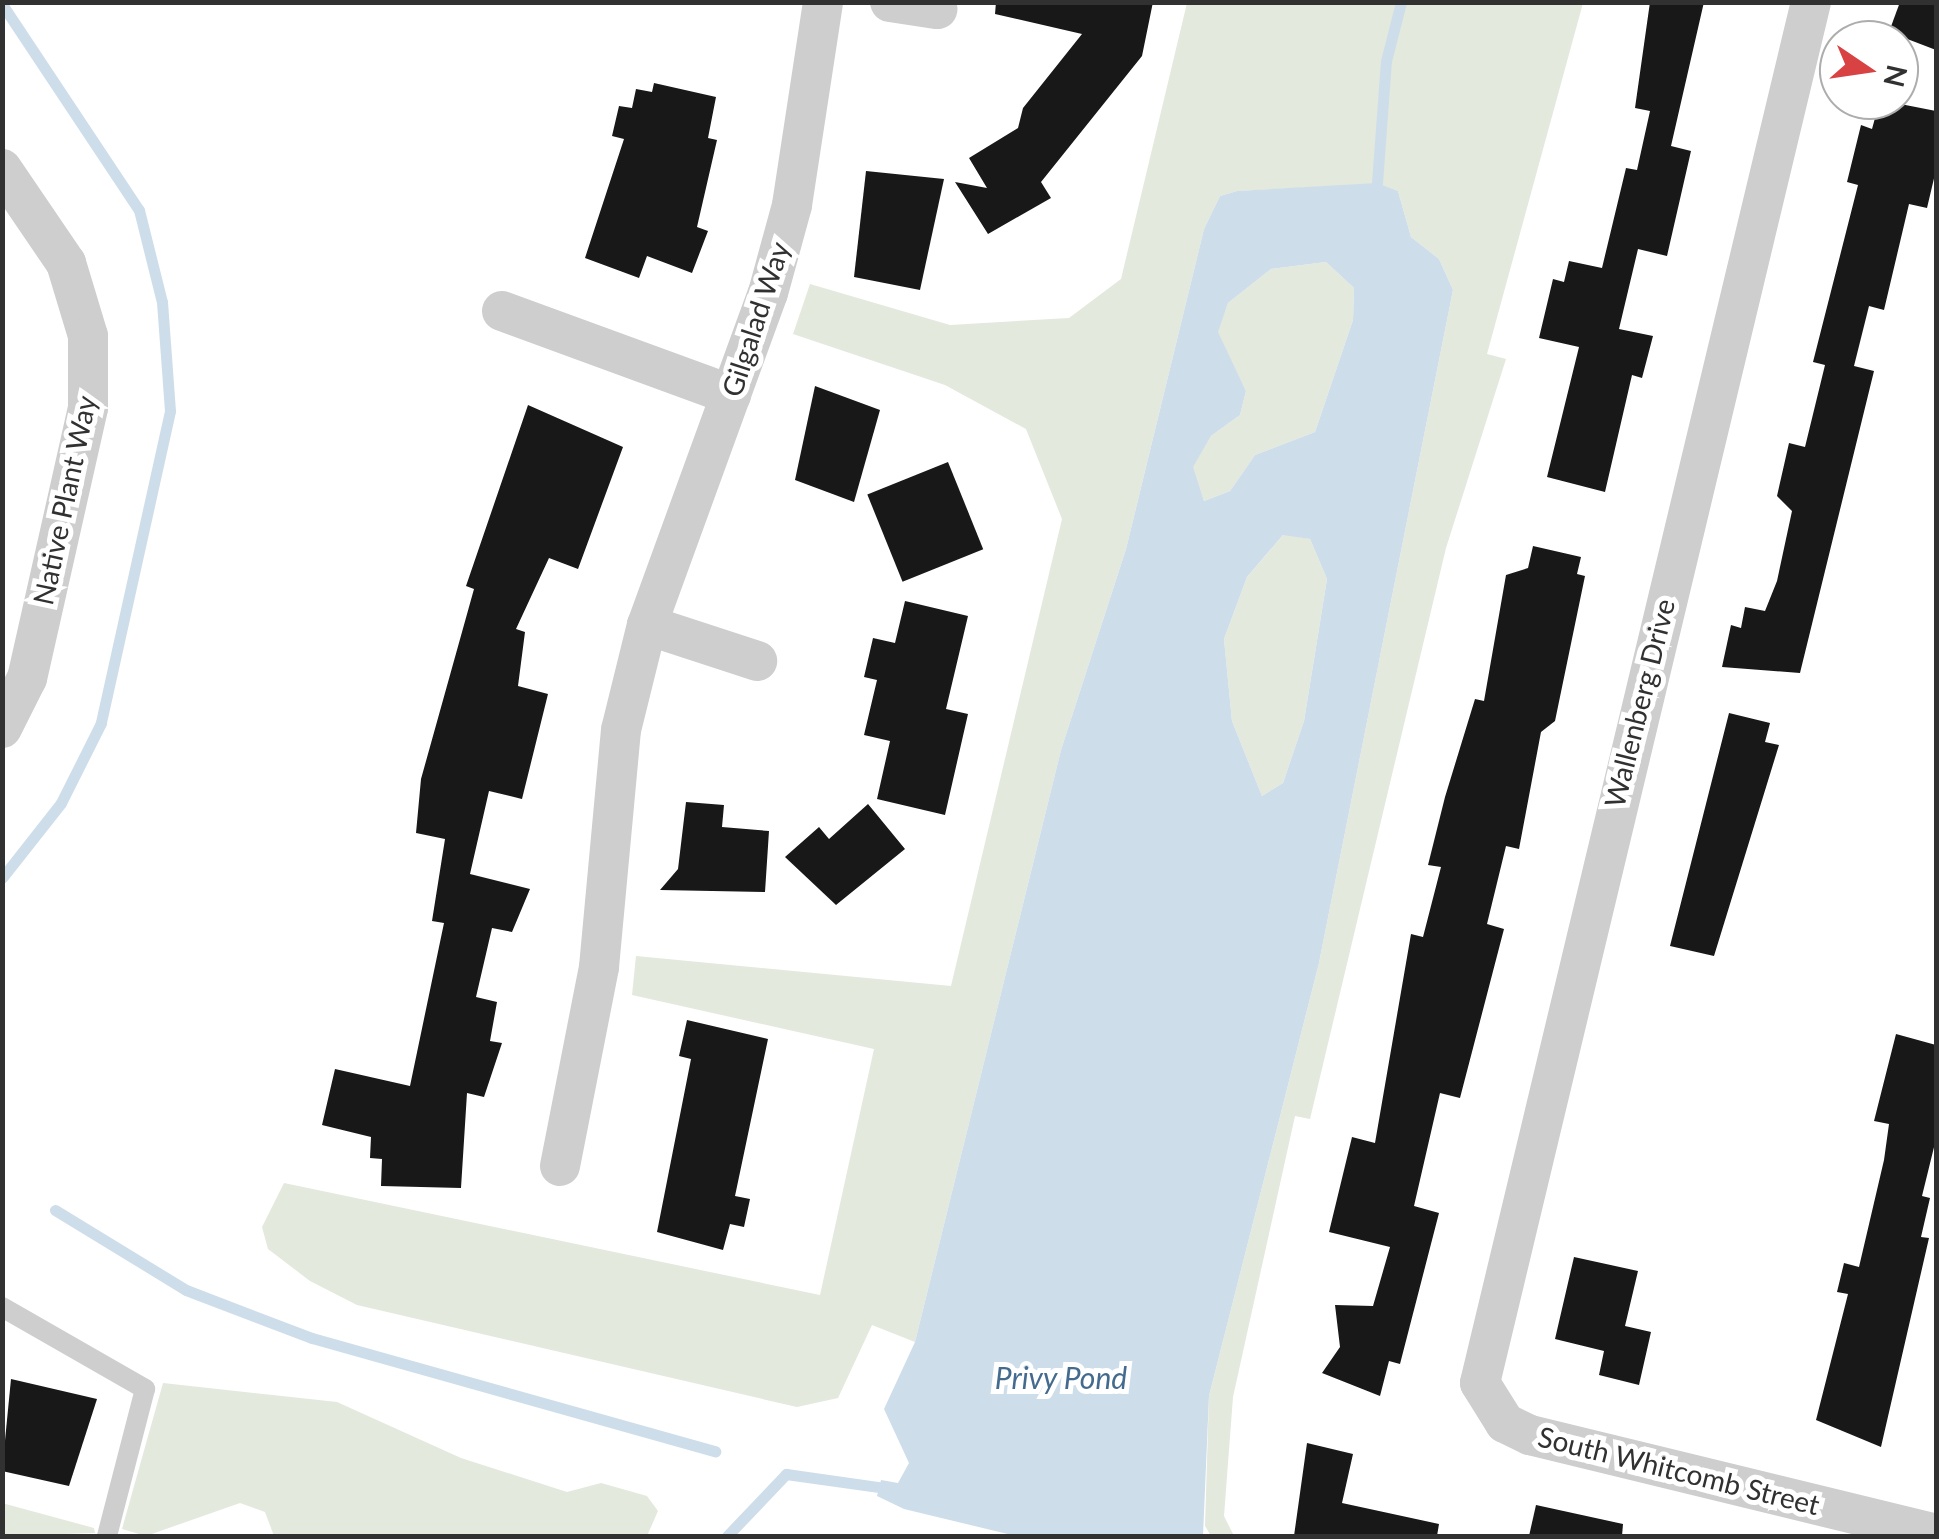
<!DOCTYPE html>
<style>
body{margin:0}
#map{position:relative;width:1939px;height:1539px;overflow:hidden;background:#fff;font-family:Lato,sans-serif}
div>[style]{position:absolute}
.green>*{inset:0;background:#e3e9dd}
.water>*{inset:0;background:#ceddea}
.stream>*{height:11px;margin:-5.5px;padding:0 5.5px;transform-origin:5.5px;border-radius:5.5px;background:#ceddea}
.building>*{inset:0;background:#181818;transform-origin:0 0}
.lane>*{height:20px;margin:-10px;padding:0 10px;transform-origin:10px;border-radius:10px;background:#cecece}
.street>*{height:40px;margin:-20px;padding:0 20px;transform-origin:20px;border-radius:20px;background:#cecece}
span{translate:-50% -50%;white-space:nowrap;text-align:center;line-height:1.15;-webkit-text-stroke:10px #fff;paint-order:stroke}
.street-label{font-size:28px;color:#313131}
.water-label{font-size:30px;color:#446b8e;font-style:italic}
.frame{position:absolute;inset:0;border:5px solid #313131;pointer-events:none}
.north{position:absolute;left:1819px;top:20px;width:100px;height:100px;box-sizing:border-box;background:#fff;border:2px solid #adadad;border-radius:50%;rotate:103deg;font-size:28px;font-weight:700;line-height:40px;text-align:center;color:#313131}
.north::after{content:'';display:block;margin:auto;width:35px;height:45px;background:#d94242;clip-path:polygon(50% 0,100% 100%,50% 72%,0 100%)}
</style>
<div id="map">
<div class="green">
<i style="clip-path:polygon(1187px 3px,1583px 3px,1487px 354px,1506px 359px,1446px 548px,1310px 1119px,1295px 1116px,1233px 1397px,1224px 1516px,1234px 1536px,1211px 1536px,1205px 1526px,1209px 1396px,1319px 963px,1453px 290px,1439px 259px,1411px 237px,1398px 191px,1378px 184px,1237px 191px,1220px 196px,1204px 229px,1126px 549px,1061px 750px,915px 1342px,872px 1325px,838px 1398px,797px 1407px,357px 1305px,310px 1281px,268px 1249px,262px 1227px,284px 1183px,820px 1295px,874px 1049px,632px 995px,636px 956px,951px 986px,1062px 519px,1026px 429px,945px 385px,793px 334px,810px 284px,950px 325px,1069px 318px,1121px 279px)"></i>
<i style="clip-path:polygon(1326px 262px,1354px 288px,1353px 320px,1315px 432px,1255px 455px,1230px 491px,1204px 501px,1192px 467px,1211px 436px,1240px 415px,1246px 391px,1217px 332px,1228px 303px,1271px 269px)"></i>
<i style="clip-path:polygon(1284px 534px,1310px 539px,1327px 579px,1304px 721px,1283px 783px,1262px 796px,1232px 721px,1224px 639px,1247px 577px)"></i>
<i style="clip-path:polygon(163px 1383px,337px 1402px,461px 1458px,567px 1492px,601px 1483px,647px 1496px,658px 1511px,647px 1536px,274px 1536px,265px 1512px,240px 1503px,146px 1536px,122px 1529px)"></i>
<i style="clip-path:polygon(2px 1503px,94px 1528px,95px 1533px,3px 1536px)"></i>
</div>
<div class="water">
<i style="clip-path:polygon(evenodd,1377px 183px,1398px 191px,1411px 237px,1439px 259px,1453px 290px,1319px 963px,1209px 1396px,1203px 1536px,1016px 1536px,904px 1509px,877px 1496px,881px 1480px,898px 1483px,909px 1463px,884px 1409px,915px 1342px,1061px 750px,1126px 549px,1204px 229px,1220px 196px,1237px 191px,1377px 183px,1326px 262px,1354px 288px,1353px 320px,1315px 432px,1255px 455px,1230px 491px,1204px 501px,1193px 467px,1211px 436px,1240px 415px,1246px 391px,1218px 332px,1228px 303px,1271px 269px,1326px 262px,1377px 183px,1283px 535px,1310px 539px,1327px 579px,1304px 721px,1283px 783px,1262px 796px,1232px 721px,1224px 639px,1247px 577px,1283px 535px)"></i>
</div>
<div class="stream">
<i style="left:2px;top:4px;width:247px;rotate:56.4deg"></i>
<i style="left:139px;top:210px;width:95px;rotate:76deg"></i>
<i style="left:162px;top:302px;width:109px;rotate:85.8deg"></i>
<i style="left:170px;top:411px;width:320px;rotate:102.5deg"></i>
<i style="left:101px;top:723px;width:89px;rotate:116.6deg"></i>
<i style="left:61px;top:803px;width:95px;rotate:128.2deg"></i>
<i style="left:1377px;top:183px;width:122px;rotate:-85.8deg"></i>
<i style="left:1386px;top:61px;width:61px;rotate:-75.7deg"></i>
<i style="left:55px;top:1210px;width:153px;rotate:31.4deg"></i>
<i style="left:186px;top:1290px;width:135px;rotate:20.9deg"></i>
<i style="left:312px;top:1338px;width:419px;rotate:15.7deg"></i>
<i style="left:727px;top:1536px;width:86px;rotate:-46.4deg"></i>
<i style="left:786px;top:1474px;width:94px;rotate:8deg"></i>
</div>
<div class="building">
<i style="clip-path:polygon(996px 2px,1153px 2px,1142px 56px,1041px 182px,1051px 198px,988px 234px,955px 182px,987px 188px,969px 158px,1018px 128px,1023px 108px,1082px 34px,995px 14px)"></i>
<i style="clip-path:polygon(1650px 2px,1704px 2px,1671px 146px,1691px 151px,1667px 256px,1638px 249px,1619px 329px,1653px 336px,1642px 378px,1632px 375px,1605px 492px,1547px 477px,1579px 347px,1539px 338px,1553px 279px,1564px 282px,1569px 261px,1602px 268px,1626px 168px,1637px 170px,1650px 111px,1635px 108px)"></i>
<i style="clip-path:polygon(1900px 2px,1936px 2px,1936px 50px,1889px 32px)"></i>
<i style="clip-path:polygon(654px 83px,716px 97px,708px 138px,717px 140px,697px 227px,708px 231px,692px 273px,647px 256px,639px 278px,585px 258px,624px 139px,612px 136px,619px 106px,632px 108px,636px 89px,652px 92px)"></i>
<i style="clip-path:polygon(1880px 100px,1936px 111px,1936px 170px,1927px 208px,1909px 204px,1884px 310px,1869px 306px,1854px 366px,1874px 371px,1800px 673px,1722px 667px,1731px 625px,1741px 628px,1745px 607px,1765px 611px,1777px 581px,1792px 511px,1777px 496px,1789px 443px,1805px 447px,1825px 365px,1813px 362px,1858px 185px,1847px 182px,1861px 125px,1872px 129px)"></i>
<i style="clip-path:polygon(866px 171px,944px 179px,920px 290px,854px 277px)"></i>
<i style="clip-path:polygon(815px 386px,880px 410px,854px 502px,795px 480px)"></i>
<i style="clip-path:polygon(528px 405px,623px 447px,578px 569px,549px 558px,516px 629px,525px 632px,518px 686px,548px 694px,522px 799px,489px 791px,470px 874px,530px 889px,512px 932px,492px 928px,476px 997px,497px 1002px,490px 1041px,502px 1043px,484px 1097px,467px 1093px,461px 1188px,381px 1186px,382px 1159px,370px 1158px,371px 1137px,322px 1125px,335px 1069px,410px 1086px,444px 923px,432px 921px,445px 839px,416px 833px,421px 779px,474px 589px,466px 586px)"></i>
<i style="left:948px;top:462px;width:94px;height:87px;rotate:68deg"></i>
<i style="clip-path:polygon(1533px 546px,1581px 557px,1577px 574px,1585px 576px,1555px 721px,1541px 732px,1519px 849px,1506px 846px,1487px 924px,1504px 929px,1460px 1098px,1440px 1093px,1414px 1206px,1439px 1213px,1400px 1364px,1389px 1361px,1380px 1396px,1322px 1373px,1340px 1347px,1335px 1305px,1373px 1306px,1390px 1247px,1329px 1232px,1352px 1137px,1375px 1143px,1411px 934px,1423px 937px,1441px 867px,1428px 865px,1445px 797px,1475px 699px,1484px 701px,1506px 575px,1528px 568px)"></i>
<i style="clip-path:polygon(905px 601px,968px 616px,946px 709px,968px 714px,945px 815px,877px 799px,890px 741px,864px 735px,877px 680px,864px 677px,873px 638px,895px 643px)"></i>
<i style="clip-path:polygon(1729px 713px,1770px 723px,1765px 742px,1779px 745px,1714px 956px,1670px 946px)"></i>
<i style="clip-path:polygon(686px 802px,724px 805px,722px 827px,769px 831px,765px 892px,660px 890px,678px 869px)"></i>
<i style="clip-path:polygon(868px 804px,905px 849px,836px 905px,785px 857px,819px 827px,829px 839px)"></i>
<i style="clip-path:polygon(687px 1020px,768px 1039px,735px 1196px,750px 1199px,744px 1227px,730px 1224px,723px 1250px,657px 1232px,691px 1059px,679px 1056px)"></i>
<i style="clip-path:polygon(1896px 1034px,1936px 1045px,1936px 1139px,1922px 1196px,1930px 1198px,1921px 1237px,1929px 1238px,1881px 1447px,1816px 1420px,1848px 1294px,1837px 1292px,1844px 1263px,1859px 1267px,1884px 1160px,1889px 1124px,1874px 1121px)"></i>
<i style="clip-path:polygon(1574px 1257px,1638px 1271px,1625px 1326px,1651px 1332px,1639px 1385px,1599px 1375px,1604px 1351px,1555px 1339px)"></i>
<i style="clip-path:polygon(11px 1379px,97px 1399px,69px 1486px,2px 1471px)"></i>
<i style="clip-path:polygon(1307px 1443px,1353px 1454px,1342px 1503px,1439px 1524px,1437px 1536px,1294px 1536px)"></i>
<i style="clip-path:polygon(1536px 1505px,1623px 1524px,1622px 1536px,1529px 1536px)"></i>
</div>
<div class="lane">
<i style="left:2px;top:1307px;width:165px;rotate:29.8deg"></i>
<i style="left:145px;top:1389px;width:152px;rotate:104.5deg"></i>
</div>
<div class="street">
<i style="left:890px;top:2px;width:48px;rotate:8.5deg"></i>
<i style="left:1811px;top:2px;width:1420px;rotate:103.48deg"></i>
<i style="left:1480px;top:1383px;width:47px;rotate:58deg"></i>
<i style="left:1505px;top:1423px;width:28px;rotate:26deg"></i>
<i style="left:1530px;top:1435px;width:418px;rotate:13.7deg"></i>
<i style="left:2px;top:169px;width:114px;rotate:55.8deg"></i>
<i style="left:66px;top:263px;width:76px;rotate:73.2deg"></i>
<i style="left:88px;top:336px;width:72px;rotate:90deg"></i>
<i style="left:88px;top:408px;width:277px;rotate:102.7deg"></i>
<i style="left:27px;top:678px;width:56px;rotate:116.6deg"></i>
<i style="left:502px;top:311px;width:244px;rotate:20.1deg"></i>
<i style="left:647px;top:625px;width:116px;rotate:18.1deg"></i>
<i style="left:560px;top:1166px;width:203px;rotate:-78.9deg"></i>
<i style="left:599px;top:967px;width:238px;rotate:-84.7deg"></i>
<i style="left:621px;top:730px;width:108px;rotate:-76.1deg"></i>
<i style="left:647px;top:625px;width:353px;rotate:-70deg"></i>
<i style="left:768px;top:293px;width:91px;rotate:-74.7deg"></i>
<i style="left:792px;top:205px;width:205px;rotate:-81.3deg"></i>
</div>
<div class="street-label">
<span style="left:755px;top:319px;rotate:-72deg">Gilgalad Way</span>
<span style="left:64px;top:500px;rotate:-78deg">Native Plant Way</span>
<span style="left:1639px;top:703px;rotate:-76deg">Wallenberg Drive</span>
<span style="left:1679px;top:1470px;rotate:14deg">South Whitcomb Street</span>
</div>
<div class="water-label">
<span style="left:1061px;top:1377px">Privy Pond</span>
</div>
<div class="frame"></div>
<div class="north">N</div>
</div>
